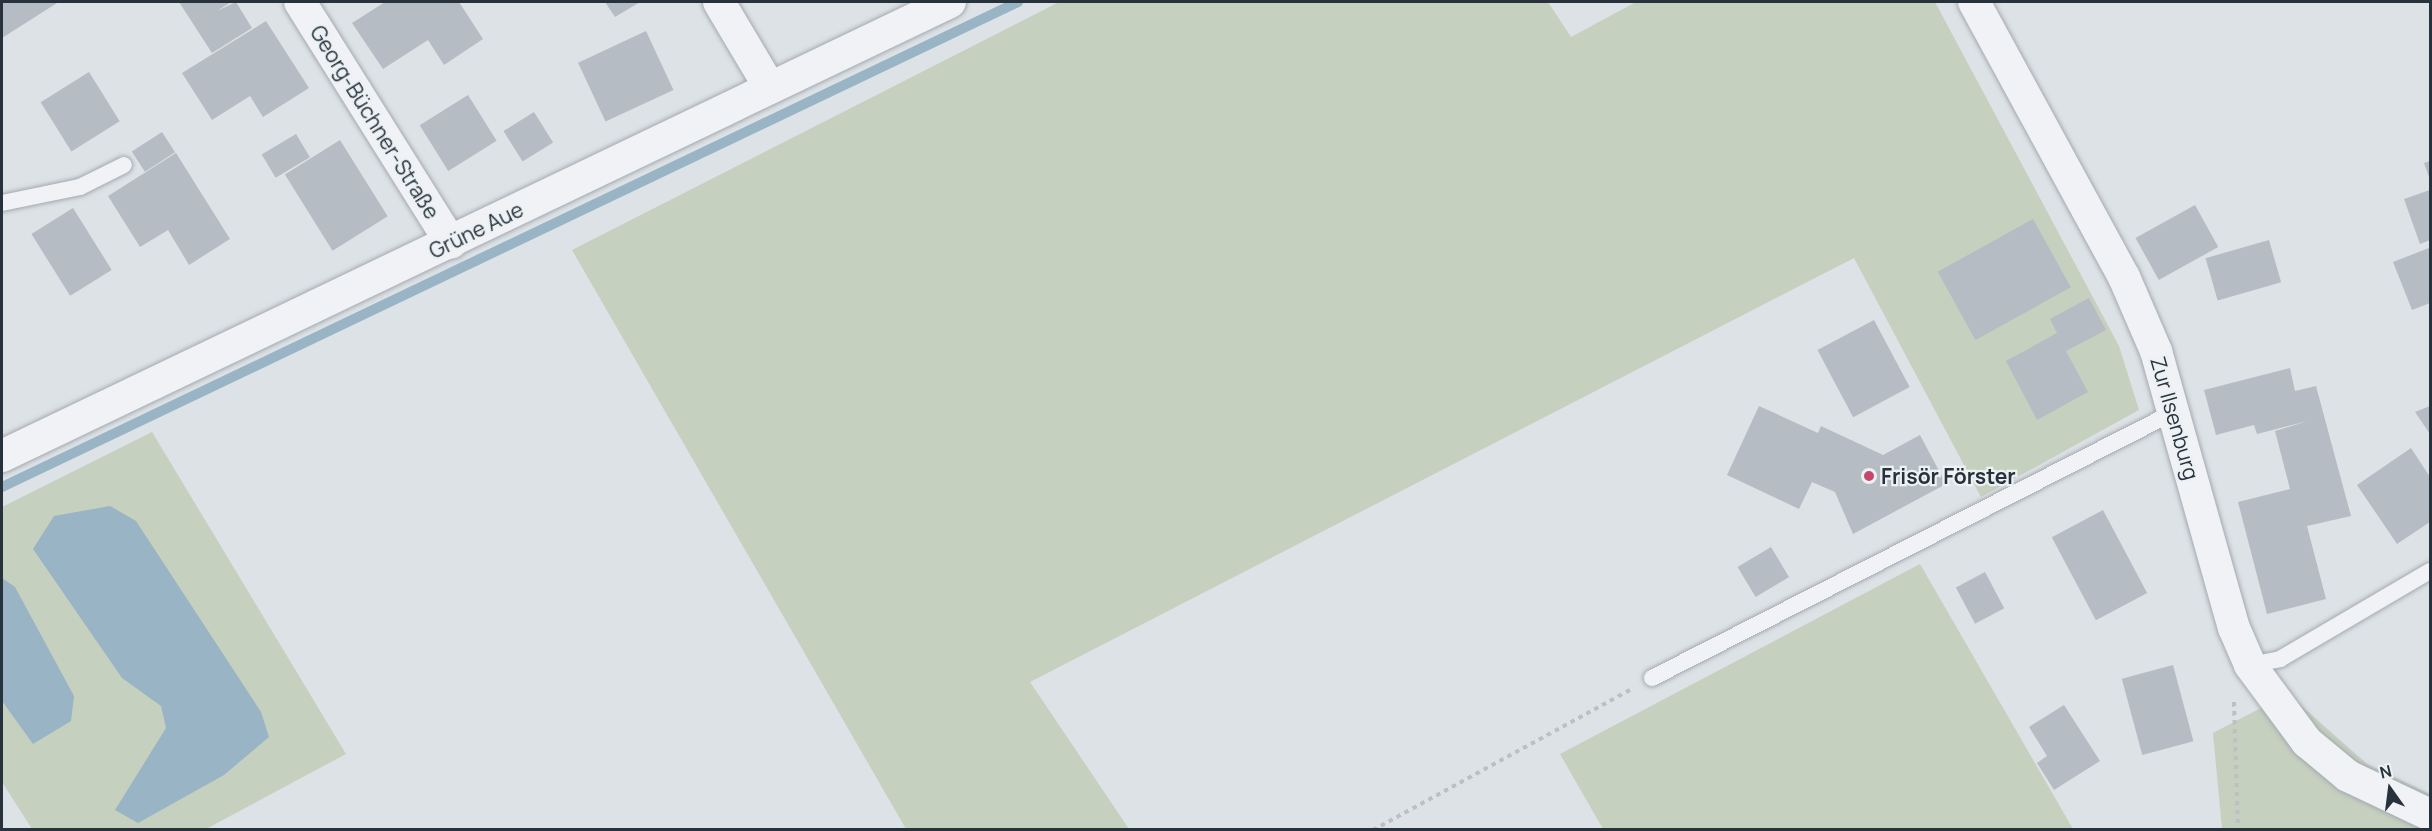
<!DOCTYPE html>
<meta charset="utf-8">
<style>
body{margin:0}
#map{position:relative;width:2432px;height:831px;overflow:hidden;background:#dde2e6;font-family:Manrope,sans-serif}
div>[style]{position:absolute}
.green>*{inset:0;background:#c5d0bf}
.water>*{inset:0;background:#99b4c5}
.stream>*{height:10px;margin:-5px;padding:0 5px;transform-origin:5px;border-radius:5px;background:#99b4c5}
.building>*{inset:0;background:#b5bcc3;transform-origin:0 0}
.path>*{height:4px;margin-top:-2px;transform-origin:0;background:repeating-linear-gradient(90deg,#bcc0c5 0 4.5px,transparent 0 9px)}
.roads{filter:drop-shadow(0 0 2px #a3aab0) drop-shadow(0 0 2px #a3aab0)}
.service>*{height:16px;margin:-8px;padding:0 8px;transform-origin:8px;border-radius:8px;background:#f0f2f5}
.minor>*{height:32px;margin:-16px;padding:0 16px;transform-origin:16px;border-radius:16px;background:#f0f2f5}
.dots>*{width:16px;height:16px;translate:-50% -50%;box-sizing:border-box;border:3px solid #ecf1f4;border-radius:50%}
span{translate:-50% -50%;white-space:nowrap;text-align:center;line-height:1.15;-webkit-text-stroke:4.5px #ecf1f4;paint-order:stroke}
.street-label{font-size:21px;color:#27323c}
.poi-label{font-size:21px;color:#27323c;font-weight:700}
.left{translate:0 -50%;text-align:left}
.frame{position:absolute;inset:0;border:3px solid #27323c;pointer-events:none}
.north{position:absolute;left:2360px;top:759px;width:60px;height:60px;-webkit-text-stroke:4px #ecf1f4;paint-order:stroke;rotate:346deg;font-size:16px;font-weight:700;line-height:24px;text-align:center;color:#27323c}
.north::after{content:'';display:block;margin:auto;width:21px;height:27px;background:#27323c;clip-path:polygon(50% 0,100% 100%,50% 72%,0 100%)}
</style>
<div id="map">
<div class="green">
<i style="clip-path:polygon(1059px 2px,1548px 2px,1571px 37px,1636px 2px,1935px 2px,2119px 346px,2139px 410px,1981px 497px,1854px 258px,1030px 682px,1129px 829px,906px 829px,572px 250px)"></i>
<i style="clip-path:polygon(152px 432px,346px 754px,206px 829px,32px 829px,2px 782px,2px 507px)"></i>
<i style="clip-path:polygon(1920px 564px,2073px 829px,1603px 829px,1560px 754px)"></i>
<i style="clip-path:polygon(2288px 694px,2367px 764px,2430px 794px,2430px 829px,2222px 829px,2213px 733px)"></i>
</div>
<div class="water">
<i style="clip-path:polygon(110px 506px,136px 521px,261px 712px,269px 737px,224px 775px,138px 823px,115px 810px,166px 728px,161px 706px,122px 678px,33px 549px,54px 516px)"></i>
<i style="clip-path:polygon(2px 578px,15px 587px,74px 696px,71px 721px,33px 744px,2px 701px)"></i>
</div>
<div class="stream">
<i style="left:2px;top:487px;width:1126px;rotate:-25.52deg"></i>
</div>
<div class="building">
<i style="clip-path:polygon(2px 2px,56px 2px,57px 3px,2px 38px)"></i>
<i style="clip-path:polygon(179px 2px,231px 2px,217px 11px,236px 2px,252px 28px,212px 53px)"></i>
<i style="clip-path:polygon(385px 2px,459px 2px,483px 39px,444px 65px,428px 40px,383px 69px,352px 23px)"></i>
<i style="clip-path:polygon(605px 2px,640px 2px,615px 17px)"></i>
<i style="clip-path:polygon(266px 21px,309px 88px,263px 117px,250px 96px,212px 120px,182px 73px)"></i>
<i style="left:646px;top:31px;width:65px;height:75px;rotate:65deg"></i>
<i style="left:89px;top:72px;width:58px;height:57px;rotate:58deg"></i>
<i style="left:468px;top:95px;width:54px;height:57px;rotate:58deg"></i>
<i style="left:534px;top:112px;width:36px;height:36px;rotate:58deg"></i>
<i style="left:162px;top:132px;width:24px;height:36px;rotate:57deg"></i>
<i style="left:296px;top:134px;width:27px;height:40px;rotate:59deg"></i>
<i style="left:340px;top:140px;width:90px;height:65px;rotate:58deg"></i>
<i style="clip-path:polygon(176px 153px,230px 239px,189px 265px,168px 230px,140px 247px,108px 196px)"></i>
<i style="clip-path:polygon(2430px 161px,2430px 180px,2424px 163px)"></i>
<i style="clip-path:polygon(2430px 190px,2430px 240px,2420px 244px,2404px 199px)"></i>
<i style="left:2195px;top:205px;width:48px;height:68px;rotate:61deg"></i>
<i style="left:73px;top:208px;width:73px;height:49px;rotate:58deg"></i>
<i style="left:2033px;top:219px;width:78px;height:109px;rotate:61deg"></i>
<i style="left:2269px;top:240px;width:44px;height:66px;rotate:74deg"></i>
<i style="clip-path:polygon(2429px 248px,2430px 303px,2412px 310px,2393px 262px)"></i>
<i style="clip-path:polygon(2089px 298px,2106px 330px,2066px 351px,2088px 392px,2037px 420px,2006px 361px,2057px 333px,2050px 319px)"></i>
<i style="left:1874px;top:320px;width:76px;height:64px;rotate:62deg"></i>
<i style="clip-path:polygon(2290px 368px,2295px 391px,2316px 386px,2351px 516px,2307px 526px,2326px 599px,2267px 614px,2238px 502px,2290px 489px,2275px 431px,2308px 421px,2257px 434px,2254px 425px,2216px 435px,2204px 390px)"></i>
<i style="clip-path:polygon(1759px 406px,1818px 433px,1821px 426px,1883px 455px,1920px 435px,1946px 484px,1853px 534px,1835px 492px,1812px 482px,1799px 509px,1727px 475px)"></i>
<i style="clip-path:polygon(2430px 406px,2430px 434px,2415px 412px)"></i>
<i style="clip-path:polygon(2411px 448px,2430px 477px,2430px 522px,2397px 544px,2357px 485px)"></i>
<i style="left:2103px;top:510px;width:94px;height:58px;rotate:62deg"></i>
<i style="left:1771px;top:547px;width:35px;height:39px;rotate:59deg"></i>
<i style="left:1985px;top:572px;width:41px;height:33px;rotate:62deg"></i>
<i style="left:2173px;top:665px;width:79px;height:53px;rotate:75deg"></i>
<i style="clip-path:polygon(2064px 705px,2100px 761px,2054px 790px,2037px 763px,2047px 756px,2029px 727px)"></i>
</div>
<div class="path">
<i style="left:2234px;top:702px;width:128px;rotate:88.2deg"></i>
<i style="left:1373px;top:830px;width:293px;rotate:-28.6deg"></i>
</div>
<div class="roads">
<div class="service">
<i style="left:2px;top:203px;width:80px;rotate:-11.6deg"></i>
<i style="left:80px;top:187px;width:49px;rotate:-26.6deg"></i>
<i style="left:2250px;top:665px;width:31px;rotate:-11deg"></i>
<i style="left:2280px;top:659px;width:174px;rotate:-30.4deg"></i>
<i style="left:1652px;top:678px;width:586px;rotate:-27deg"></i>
</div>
<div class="minor">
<i style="left:300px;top:2px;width:284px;rotate:57.9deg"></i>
<i style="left:719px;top:2px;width:100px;rotate:59.3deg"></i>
<i style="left:1974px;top:2px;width:313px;rotate:61.4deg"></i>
<i style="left:2124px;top:277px;width:81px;rotate:66.6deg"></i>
<i style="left:2156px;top:351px;width:288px;rotate:74.3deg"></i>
<i style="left:2234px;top:628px;width:40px;rotate:66.6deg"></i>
<i style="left:2250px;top:665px;width:96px;rotate:53.5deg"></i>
<i style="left:2307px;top:742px;width:53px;rotate:39.7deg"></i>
<i style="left:2348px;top:776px;width:91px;rotate:25.4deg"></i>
<i style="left:2px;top:456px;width:1051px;rotate:-25.59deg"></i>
</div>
</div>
<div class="dots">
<i style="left:1869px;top:476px;background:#c7476a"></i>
</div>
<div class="street-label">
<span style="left:375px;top:122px;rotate:58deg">Georg-Büchner-Straße</span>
<span style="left:476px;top:230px;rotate:-26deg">Grüne Aue</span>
<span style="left:2175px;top:418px;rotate:74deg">Zur Ilsenburg</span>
</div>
<div class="poi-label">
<span class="left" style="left:1881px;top:476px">Frisör Förster</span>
</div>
<div class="frame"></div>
<div class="north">N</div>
</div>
